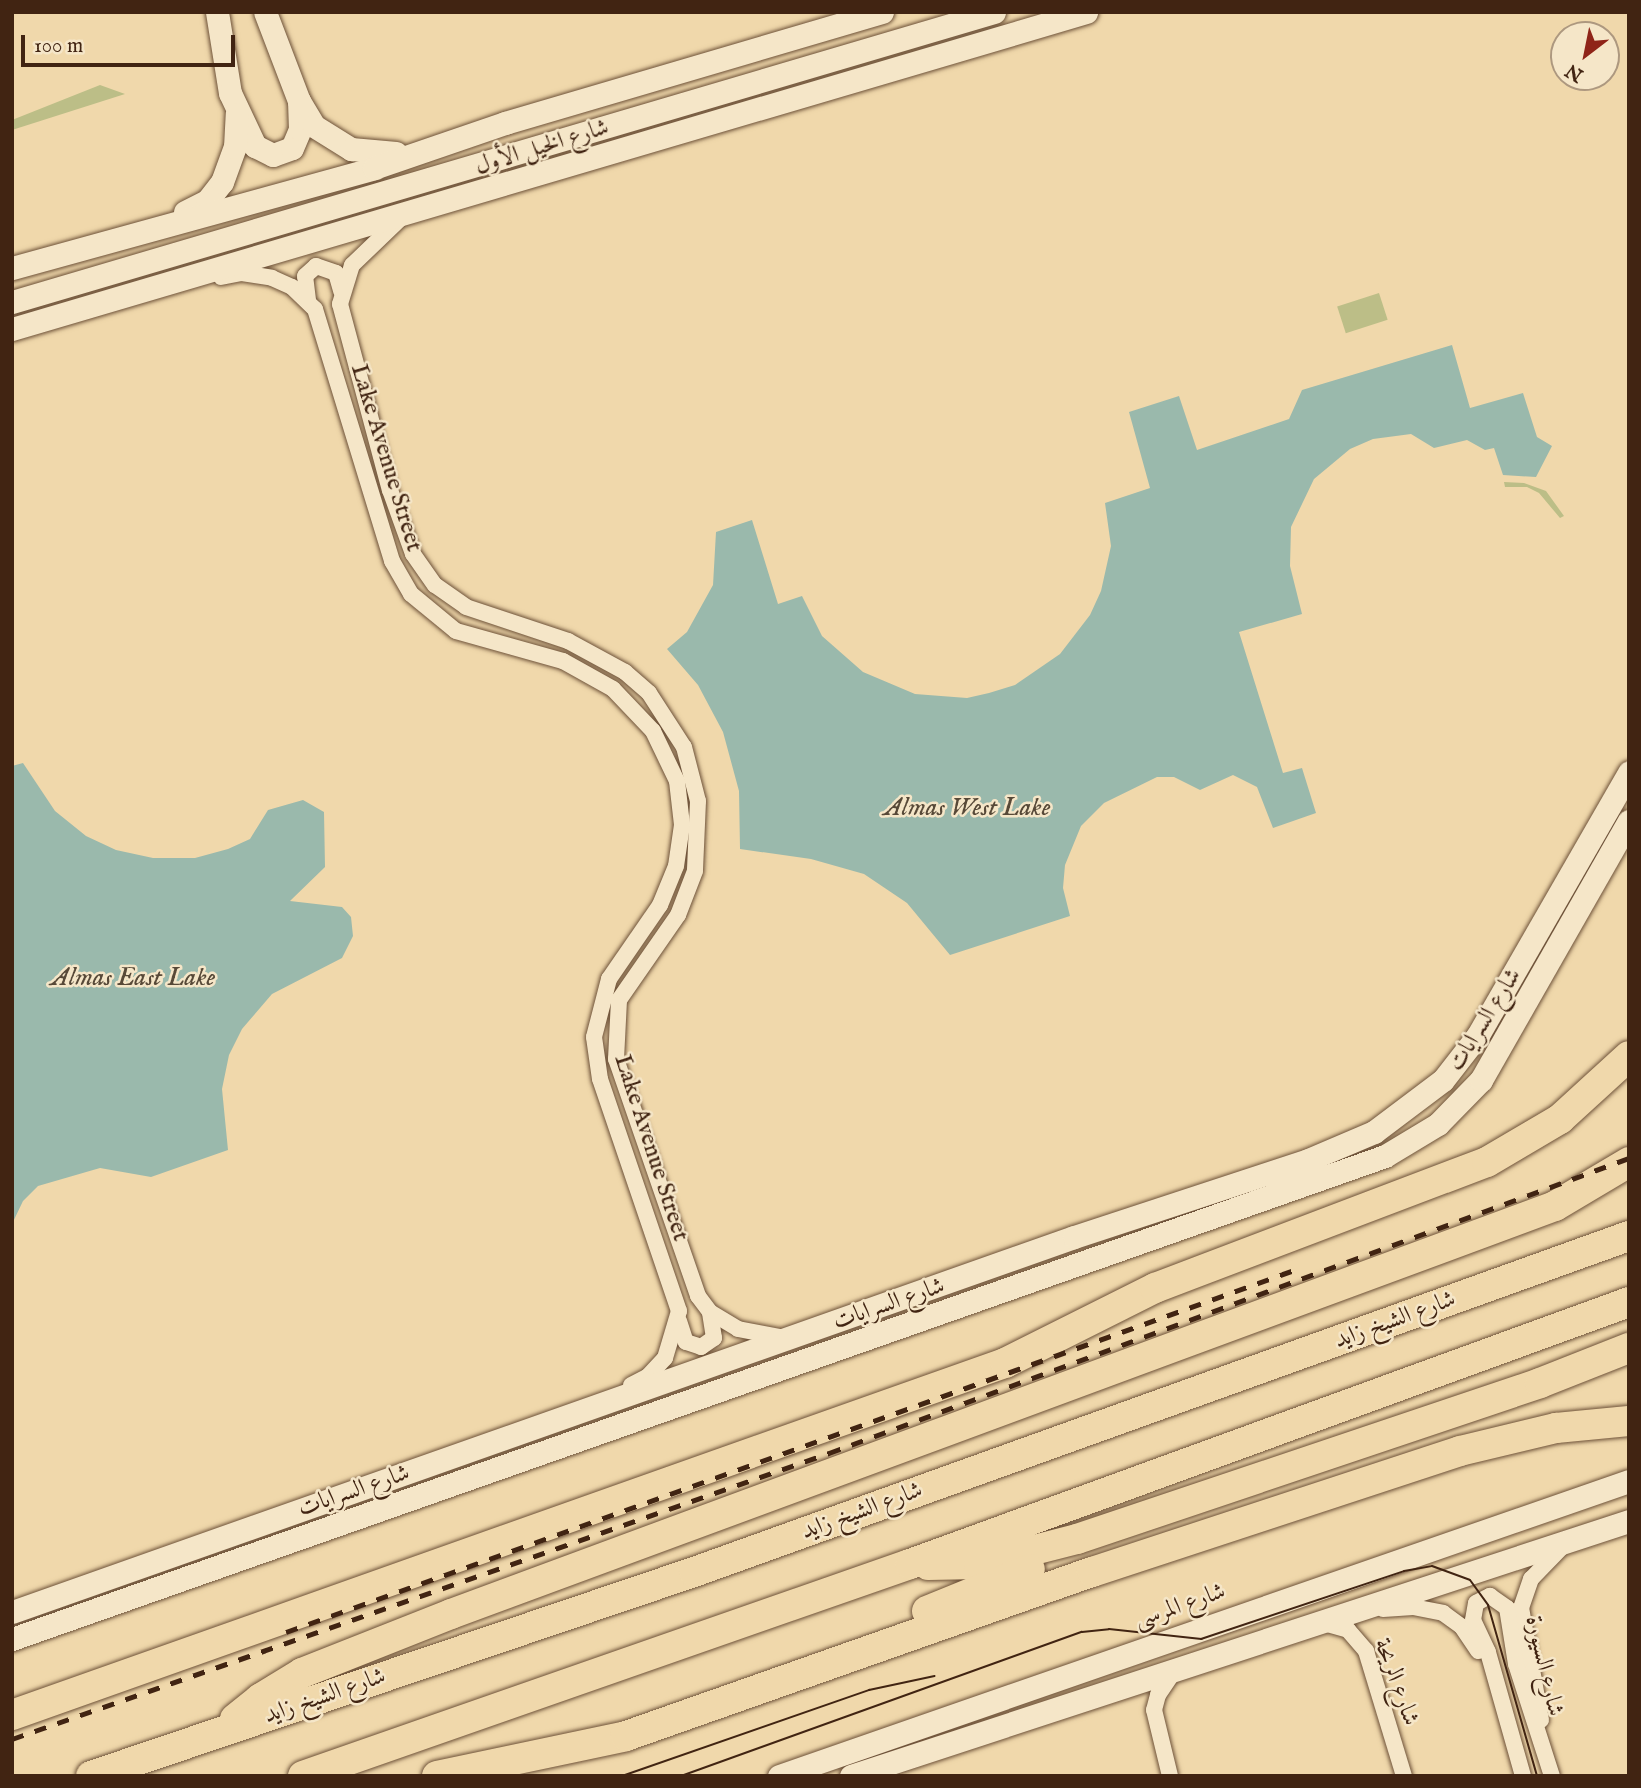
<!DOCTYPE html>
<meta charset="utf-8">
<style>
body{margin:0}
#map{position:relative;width:1641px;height:1788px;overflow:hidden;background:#f0d8ab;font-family:"IM FELL English",Amiri,serif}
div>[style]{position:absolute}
.green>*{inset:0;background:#bcbe87;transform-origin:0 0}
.water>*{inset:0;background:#9ab9ac}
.roads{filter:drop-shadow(0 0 2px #6d5138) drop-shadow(0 0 2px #6d5138)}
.street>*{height:16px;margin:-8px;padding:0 8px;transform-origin:8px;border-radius:8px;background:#f5e6c8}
.secondary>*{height:23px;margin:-11.5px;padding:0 11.5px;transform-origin:11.5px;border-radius:11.5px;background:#f5e6c8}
.highway>*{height:30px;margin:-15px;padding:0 15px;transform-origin:15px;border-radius:15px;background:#f0d8ab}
.tram>*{height:2px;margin:-1px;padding:0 1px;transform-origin:1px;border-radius:1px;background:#412412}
.rail>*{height:4.5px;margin-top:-2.25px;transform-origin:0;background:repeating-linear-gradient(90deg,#412412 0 12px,transparent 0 24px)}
span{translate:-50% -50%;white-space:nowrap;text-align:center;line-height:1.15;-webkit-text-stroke:5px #f5e6c8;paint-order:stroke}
.street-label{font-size:24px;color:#412412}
.water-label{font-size:26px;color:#574938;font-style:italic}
.frame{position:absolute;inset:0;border:14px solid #412412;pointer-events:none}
.north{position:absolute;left:1550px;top:21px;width:70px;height:70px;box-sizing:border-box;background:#f5e6c8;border:2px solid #ad987f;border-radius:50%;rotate:212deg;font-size:19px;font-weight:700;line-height:28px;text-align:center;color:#412412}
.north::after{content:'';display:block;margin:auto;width:24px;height:32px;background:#8f2418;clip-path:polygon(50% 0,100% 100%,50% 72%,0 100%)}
.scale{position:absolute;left:21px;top:35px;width:214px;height:32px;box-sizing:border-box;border:4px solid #412412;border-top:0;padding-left:9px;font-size:21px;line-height:24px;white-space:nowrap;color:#412412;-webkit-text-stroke:5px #f5e6c8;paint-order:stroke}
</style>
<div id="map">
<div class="green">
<i style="clip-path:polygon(100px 85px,125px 94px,12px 130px,12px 120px)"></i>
<i style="left:1379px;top:293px;width:28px;height:44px;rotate:72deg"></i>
<i style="clip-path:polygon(1504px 482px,1524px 483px,1546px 491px,1564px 516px,1560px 518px,1539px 493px,1527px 487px,1505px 487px)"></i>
</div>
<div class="water">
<i style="clip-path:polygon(1452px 345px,1470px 408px,1523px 393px,1537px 437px,1552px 446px,1536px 477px,1503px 475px,1494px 448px,1485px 450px,1467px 440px,1434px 448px,1411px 434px,1373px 439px,1350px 449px,1314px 479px,1291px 527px,1290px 566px,1302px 614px,1239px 632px,1283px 773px,1302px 768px,1316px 813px,1273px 828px,1257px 787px,1233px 775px,1200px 790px,1174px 777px,1157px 777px,1104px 803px,1081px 826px,1065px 865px,1063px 888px,1070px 916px,950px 955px,907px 903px,864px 874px,811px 859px,740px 849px,739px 791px,723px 732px,698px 685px,667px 649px,687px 632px,713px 585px,716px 532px,752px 520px,778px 604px,802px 596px,822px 636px,863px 672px,915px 694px,967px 698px,989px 693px,1015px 685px,1060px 654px,1090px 615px,1101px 591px,1111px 546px,1105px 503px,1150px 488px,1129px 412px,1179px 396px,1197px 450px,1289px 419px,1302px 390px)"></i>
<i style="clip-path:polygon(23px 763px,55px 811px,86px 836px,116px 850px,153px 858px,195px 858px,228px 849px,250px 839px,268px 810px,303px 800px,324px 812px,325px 867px,290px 901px,342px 907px,351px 917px,353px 936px,342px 958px,272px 994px,242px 1029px,229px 1055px,222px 1089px,228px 1150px,151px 1177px,100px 1168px,38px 1186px,23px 1201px,12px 1224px,12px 766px)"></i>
</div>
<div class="roads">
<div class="street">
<i style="left:400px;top:219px;width:66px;rotate:136.2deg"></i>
<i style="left:352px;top:265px;width:41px;rotate:107.1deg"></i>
<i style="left:340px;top:304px;width:193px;rotate:75deg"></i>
<i style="left:390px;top:490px;width:68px;rotate:70.2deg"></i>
<i style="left:413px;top:554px;width:38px;rotate:55deg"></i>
<i style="left:435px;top:585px;width:38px;rotate:35deg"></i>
<i style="left:466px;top:607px;width:108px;rotate:18.4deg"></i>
<i style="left:568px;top:641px;width:65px;rotate:28.5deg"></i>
<i style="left:625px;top:672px;width:32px;rotate:41deg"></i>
<i style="left:649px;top:693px;width:64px;rotate:57.1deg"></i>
<i style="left:684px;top:747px;width:56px;rotate:75.5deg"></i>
<i style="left:698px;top:801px;width:70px;rotate:92.5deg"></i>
<i style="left:695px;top:871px;width:47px;rotate:111.1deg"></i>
<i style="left:678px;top:915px;width:103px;rotate:124.8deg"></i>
<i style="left:619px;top:1000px;width:59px;rotate:92.9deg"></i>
<i style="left:616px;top:1059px;width:251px;rotate:70.9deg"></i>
<i style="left:698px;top:1296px;width:20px;rotate:53deg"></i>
<i style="left:710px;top:1312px;width:33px;rotate:31deg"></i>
<i style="left:738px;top:1329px;width:43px;rotate:10.8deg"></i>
<i style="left:221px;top:277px;width:21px;rotate:-11deg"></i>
<i style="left:242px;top:273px;width:30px;rotate:9deg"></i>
<i style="left:272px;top:278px;width:22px;rotate:24deg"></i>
<i style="left:292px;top:287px;width:32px;rotate:44deg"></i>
<i style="left:315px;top:309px;width:264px;rotate:73deg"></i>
<i style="left:392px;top:561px;width:38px;rotate:60deg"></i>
<i style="left:411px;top:594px;width:58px;rotate:39.4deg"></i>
<i style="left:456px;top:631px;width:111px;rotate:15.7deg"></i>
<i style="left:563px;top:661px;width:57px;rotate:29.2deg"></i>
<i style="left:613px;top:689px;width:58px;rotate:46.4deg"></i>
<i style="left:653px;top:731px;width:55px;rotate:64.4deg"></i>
<i style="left:677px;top:781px;width:44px;rotate:83.5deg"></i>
<i style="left:682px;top:825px;width:41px;rotate:98.3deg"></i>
<i style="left:676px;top:866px;width:42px;rotate:112.3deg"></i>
<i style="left:660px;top:905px;width:90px;rotate:124.6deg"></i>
<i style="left:609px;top:979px;width:60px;rotate:104.5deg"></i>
<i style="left:594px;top:1037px;width:42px;rotate:81.9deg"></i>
<i style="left:600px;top:1079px;width:245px;rotate:71.2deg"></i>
<i style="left:679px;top:1311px;width:49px;rotate:106.6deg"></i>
<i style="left:665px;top:1358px;width:26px;rotate:133deg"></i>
<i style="left:647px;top:1377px;width:18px;rotate:153deg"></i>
<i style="left:308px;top:300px;width:24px;rotate:-97deg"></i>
<i style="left:305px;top:276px;width:15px;rotate:-42deg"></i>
<i style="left:316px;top:266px;width:21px;rotate:19deg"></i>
<i style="left:336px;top:273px;width:19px;rotate:74deg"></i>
<i style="left:679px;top:1321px;width:22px;rotate:72deg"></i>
<i style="left:686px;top:1342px;width:16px;rotate:18deg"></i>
<i style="left:701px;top:1347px;width:16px;rotate:-35deg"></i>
<i style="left:714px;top:1338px;width:26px;rotate:-99deg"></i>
<i style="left:1383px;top:1609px;width:30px;rotate:-4deg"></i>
<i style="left:1413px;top:1607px;width:31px;rotate:11deg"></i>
<i style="left:1443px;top:1613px;width:24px;rotate:36deg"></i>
<i style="left:1462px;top:1627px;width:29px;rotate:56deg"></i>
<i style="left:1324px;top:1623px;width:25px;rotate:16deg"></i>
<i style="left:1348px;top:1630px;width:28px;rotate:49deg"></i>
<i style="left:1366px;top:1651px;width:131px;rotate:73.1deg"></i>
<i style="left:1541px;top:1720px;width:114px;rotate:-100.1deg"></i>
<i style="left:1521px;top:1608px;width:31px;rotate:-71deg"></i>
<i style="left:1531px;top:1579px;width:46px;rotate:-45.9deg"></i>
<i style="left:1170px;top:1776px;width:68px;rotate:-103.6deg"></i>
<i style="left:1154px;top:1710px;width:16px;rotate:-75deg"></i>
<i style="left:1158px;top:1695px;width:29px;rotate:-56deg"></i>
<i style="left:1523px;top:1776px;width:129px;rotate:-105.8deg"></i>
<i style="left:1488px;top:1652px;width:35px;rotate:-115deg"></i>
<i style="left:1473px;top:1620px;width:17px;rotate:-80deg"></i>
<i style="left:1476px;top:1603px;width:16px;rotate:-27deg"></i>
<i style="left:1490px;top:1596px;width:21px;rotate:35deg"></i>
<i style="left:1507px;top:1608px;width:57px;rotate:80.9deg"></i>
<i style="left:1516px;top:1664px;width:118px;rotate:72.2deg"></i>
</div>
<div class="secondary">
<i style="left:217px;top:12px;width:82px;rotate:80.9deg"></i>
<i style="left:230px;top:93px;width:59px;rotate:64.7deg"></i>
<i style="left:255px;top:146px;width:20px;rotate:27deg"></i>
<i style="left:273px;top:155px;width:20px;rotate:-20deg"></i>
<i style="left:292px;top:148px;width:21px;rotate:-67deg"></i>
<i style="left:300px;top:129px;width:28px;rotate:-92deg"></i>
<i style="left:265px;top:12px;width:95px;rotate:69.1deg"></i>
<i style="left:299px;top:101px;width:29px;rotate:59deg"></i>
<i style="left:314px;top:126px;width:44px;rotate:31.9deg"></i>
<i style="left:351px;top:149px;width:45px;rotate:5.1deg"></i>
<i style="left:185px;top:212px;width:25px;rotate:-27deg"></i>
<i style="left:207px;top:201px;width:24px;rotate:-52deg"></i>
<i style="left:222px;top:182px;width:37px;rotate:-70deg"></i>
<i style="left:235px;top:147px;width:33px;rotate:-87deg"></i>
<i style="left:12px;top:268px;width:376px;rotate:-15.4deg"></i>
<i style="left:374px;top:168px;width:139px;rotate:-19deg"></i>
<i style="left:505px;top:123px;width:393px;rotate:-16.4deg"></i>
<i style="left:12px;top:302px;width:1024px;rotate:-16.45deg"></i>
<i style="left:12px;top:329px;width:1120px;rotate:-16.44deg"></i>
<i style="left:12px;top:1612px;width:1126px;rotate:-19.45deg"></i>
<i style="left:1074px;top:1237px;width:246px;rotate:-18.2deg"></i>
<i style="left:1308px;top:1160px;width:72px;rotate:-23deg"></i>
<i style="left:1374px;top:1132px;width:86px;rotate:-37deg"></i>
<i style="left:1443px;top:1080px;width:57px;rotate:-52.1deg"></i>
<i style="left:1478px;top:1035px;width:303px;rotate:-60.1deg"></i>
<i style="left:12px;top:1639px;width:1455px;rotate:-19.38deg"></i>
<i style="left:1385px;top:1156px;width:62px;rotate:-31.1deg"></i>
<i style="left:1438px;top:1124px;width:62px;rotate:-45.7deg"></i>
<i style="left:1481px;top:1080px;width:298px;rotate:-60.3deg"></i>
<i style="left:779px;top:1776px;width:900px;rotate:-19.14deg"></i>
<i style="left:851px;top:1776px;width:819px;rotate:-18.15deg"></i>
</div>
<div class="highway">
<i style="left:928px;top:1565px;width:51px;rotate:-1.1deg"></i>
<i style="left:979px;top:1564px;width:101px;rotate:-14.3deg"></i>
<i style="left:1077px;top:1539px;width:489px;rotate:-18.6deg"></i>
<i style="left:1540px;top:1383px;width:96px;rotate:-21.5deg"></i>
<i style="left:927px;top:1611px;width:111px;rotate:-22.2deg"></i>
<i style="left:12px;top:1715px;width:1054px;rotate:-19.52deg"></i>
<i style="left:1005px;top:1363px;width:168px;rotate:-26.6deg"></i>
<i style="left:1155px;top:1288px;width:355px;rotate:-20.8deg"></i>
<i style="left:1487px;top:1162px;width:85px;rotate:-30.5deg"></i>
<i style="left:1560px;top:1119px;width:93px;rotate:-42.4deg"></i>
<i style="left:235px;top:1719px;width:33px;rotate:-39deg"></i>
<i style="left:261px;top:1698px;width:48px;rotate:-31.4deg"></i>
<i style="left:302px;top:1673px;width:160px;rotate:-21.6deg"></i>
<i style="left:451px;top:1614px;width:1177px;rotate:-20.28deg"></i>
<i style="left:1555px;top:1206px;width:86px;rotate:-30.7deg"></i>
<i style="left:91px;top:1776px;width:637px;rotate:-18.69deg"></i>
<i style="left:694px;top:1572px;width:994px;rotate:-19.77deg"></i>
<i style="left:303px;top:1776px;width:643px;rotate:-19.25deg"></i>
<i style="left:910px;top:1564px;width:765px;rotate:-20.02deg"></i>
<i style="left:437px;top:1776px;width:193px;rotate:-11.9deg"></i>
<i style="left:626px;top:1736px;width:494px;rotate:-19.4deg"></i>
<i style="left:1092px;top:1572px;width:387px;rotate:-18.2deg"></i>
<i style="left:1460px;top:1451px;width:99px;rotate:-13.5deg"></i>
<i style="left:1556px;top:1428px;width:73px;rotate:-5.5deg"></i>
</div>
</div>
<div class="tram">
<i style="left:622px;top:1776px;width:262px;rotate:-19.2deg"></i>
<i style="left:869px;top:1690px;width:67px;rotate:-12deg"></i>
<i style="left:681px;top:1776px;width:426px;rotate:-19.8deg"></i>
<i style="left:1082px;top:1632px;width:27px;rotate:-6deg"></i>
<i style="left:1109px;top:1629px;width:93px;rotate:6.2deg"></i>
<i style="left:1201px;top:1639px;width:214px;rotate:-18.5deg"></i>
<i style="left:1404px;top:1571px;width:28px;rotate:-10deg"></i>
<i style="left:1432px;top:1566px;width:40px;rotate:20.2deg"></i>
<i style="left:1470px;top:1580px;width:31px;rotate:54deg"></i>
<i style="left:1488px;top:1605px;width:178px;rotate:74deg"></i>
</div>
<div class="rail">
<i style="left:286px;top:1632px;width:1071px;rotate:-19.75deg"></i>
<i style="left:12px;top:1739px;width:866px;rotate:-19.29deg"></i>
<i style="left:829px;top:1453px;width:853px;rotate:-20.24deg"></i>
</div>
<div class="street-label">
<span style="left:542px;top:147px;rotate:-17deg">شارع الخيل الأول</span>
<span style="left:386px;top:458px;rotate:73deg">Lake Avenue Street</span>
<span style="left:1485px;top:1020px;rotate:-58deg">شارع السرايات</span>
<span style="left:651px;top:1148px;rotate:72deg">Lake Avenue Street</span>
<span style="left:889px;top:1304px;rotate:-19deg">شارع السرايات</span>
<span style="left:1395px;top:1320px;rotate:-20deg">شارع الشيخ زايد</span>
<span style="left:354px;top:1491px;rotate:-19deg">شارع السرايات</span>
<span style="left:862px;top:1511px;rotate:-20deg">شارع الشيخ زايد</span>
<span style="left:1180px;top:1606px;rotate:-19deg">شارع المرسى</span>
<span style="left:1544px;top:1666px;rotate:77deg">شارع السيورة</span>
<span style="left:1396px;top:1682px;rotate:70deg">شارع الريحة</span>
<span style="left:325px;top:1696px;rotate:-19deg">شارع الشيخ زايد</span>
</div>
<div class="water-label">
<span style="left:967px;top:808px">Almas West Lake</span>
<span style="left:133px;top:978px">Almas East Lake</span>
</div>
<div class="frame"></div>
<div class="north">N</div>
<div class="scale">100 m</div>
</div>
